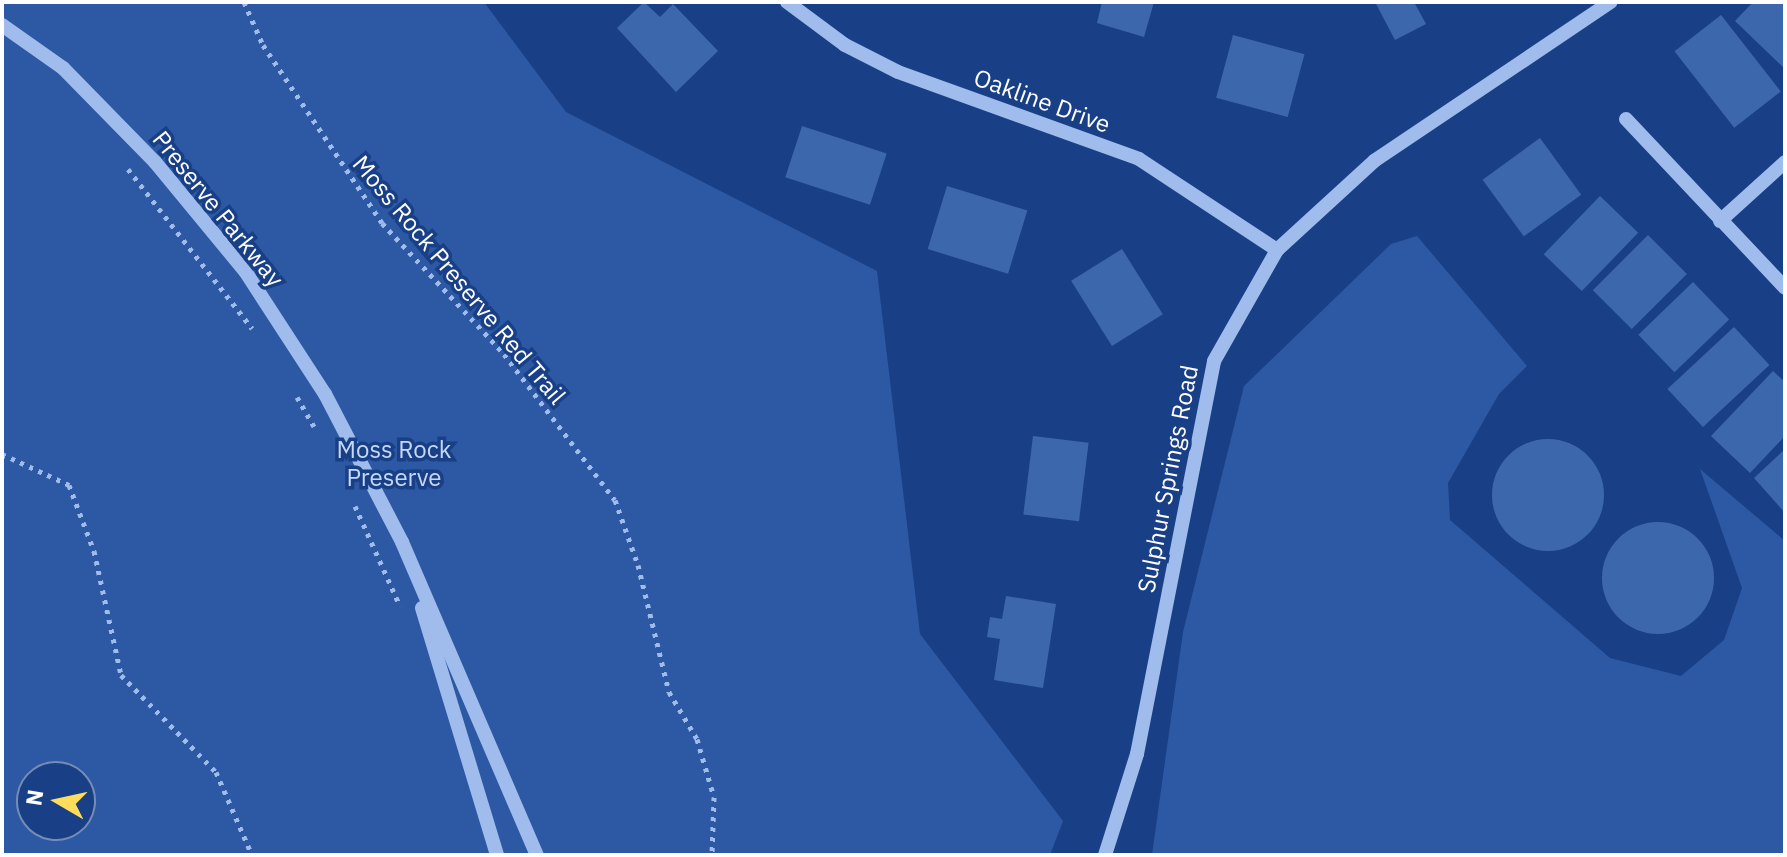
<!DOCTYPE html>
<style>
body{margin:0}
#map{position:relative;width:1787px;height:857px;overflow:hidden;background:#194086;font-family:"IBM Plex Sans",sans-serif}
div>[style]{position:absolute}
.green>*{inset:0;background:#2c58a4}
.building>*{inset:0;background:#3d67ad;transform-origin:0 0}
.round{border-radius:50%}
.path>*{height:5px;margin-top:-2.5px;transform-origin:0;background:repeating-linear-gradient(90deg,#9fbcec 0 4px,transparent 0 10px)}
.minor>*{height:14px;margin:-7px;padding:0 7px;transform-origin:7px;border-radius:7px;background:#9fbcec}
span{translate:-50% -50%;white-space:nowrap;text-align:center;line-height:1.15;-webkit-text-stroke:7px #194086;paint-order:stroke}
.street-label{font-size:24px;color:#fff}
.park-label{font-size:24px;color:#c5d8f9}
.frame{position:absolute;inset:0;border:4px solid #fff;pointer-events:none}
.north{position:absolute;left:16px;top:761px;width:80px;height:80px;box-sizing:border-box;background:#194086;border:2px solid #758cb6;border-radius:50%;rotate:279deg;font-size:22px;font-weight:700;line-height:32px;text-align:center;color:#fff}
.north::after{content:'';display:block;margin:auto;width:28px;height:36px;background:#ffdc5b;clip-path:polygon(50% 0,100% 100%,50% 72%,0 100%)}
</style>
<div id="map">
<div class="green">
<i style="clip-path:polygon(evenodd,2px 2px,484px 2px,566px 112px,877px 271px,920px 634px,1063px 821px,1050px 855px,2px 855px,2px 2px,32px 777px,80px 777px,80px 825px,32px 825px,32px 777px)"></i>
<i style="clip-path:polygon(1417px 236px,1527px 366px,1499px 394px,1448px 483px,1450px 520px,1610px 658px,1681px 676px,1724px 640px,1742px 588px,1700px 469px,1785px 541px,1785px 855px,1152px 855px,1183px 632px,1244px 386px,1391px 244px)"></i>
</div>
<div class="building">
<i style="clip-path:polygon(644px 2px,660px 17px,673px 4px,718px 51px,676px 92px,617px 28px)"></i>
<i style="clip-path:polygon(1102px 2px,1154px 2px,1144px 37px,1097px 23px)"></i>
<i style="clip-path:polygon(1375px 2px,1414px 2px,1426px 24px,1395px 40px)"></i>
<i style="clip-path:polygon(1753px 2px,1785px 2px,1785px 69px,1735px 21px)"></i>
<i style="left:1721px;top:15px;width:97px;height:59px;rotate:52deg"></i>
<i style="left:1233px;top:35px;width:74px;height:65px;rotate:15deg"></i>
<i style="left:802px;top:126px;width:89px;height:54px;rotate:18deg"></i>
<i style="left:1540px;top:138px;width:70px;height:71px;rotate:54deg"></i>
<i style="left:947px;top:186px;width:84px;height:66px;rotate:17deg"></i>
<i style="left:1600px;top:196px;width:53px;height:81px;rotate:44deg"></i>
<i style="left:1648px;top:235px;width:55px;height:78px;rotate:45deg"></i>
<i style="left:1122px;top:249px;width:77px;height:60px;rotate:58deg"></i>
<i style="left:1693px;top:282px;width:52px;height:76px;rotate:46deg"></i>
<i style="left:1734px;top:327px;width:52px;height:91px;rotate:47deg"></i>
<i style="clip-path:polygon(1773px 371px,1785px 382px,1785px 436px,1750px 473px,1711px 436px)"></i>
<i style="left:1033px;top:436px;width:56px;height:79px;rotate:7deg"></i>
<i class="round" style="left:1492px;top:439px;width:112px;height:112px"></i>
<i style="clip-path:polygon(1785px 449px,1785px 513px,1754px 478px)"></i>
<i class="round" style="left:1602px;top:522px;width:112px;height:112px"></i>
<i style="clip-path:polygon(1006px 596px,1056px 604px,1043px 688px,994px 680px,1000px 639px,987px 637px,990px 617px,1002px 619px)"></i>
</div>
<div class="path">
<i style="left:244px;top:2px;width:47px;rotate:66.2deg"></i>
<i style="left:263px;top:45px;width:214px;rotate:56.2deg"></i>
<i style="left:382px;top:223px;width:179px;rotate:47deg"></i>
<i style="left:504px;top:354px;width:183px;rotate:52.8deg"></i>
<i style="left:615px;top:500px;width:69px;rotate:70.5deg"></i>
<i style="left:638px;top:565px;width:131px;rotate:76.3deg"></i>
<i style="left:669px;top:692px;width:55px;rotate:59.2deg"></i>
<i style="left:697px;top:739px;width:60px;rotate:73.7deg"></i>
<i style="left:714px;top:797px;width:58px;rotate:92deg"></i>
<i style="left:128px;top:169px;width:202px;rotate:52.1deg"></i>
<i style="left:297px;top:397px;width:34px;rotate:60deg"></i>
<i style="left:2px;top:454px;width:74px;rotate:24.8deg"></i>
<i style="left:69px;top:485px;width:71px;rotate:69.3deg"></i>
<i style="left:94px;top:551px;width:127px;rotate:77.7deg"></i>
<i style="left:121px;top:675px;width:136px;rotate:45.6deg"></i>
<i style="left:216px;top:772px;width:90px;rotate:66.6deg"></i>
<i style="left:355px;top:506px;width:110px;rotate:65.8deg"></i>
</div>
<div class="minor">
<i style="left:787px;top:2px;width:72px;rotate:36.6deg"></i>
<i style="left:845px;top:45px;width:59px;rotate:27deg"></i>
<i style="left:898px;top:72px;width:256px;rotate:19.8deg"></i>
<i style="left:1139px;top:159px;width:165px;rotate:33.4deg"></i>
<i style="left:2px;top:25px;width:75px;rotate:35.2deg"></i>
<i style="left:63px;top:68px;width:132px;rotate:45.6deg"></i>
<i style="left:155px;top:162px;width:141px;rotate:50.5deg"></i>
<i style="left:245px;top:271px;width:147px;rotate:57deg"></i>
<i style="left:325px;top:394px;width:167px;rotate:62.5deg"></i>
<i style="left:402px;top:542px;width:341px;rotate:66.7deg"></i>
<i style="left:1626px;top:119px;width:232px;rotate:46.7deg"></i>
<i style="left:1720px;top:221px;width:88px;rotate:-42.2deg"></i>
<i style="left:422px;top:608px;width:258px;rotate:73.1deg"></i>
<i style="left:1105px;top:855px;width:106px;rotate:-72.4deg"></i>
<i style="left:1137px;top:754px;width:400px;rotate:-78.9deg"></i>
<i style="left:1214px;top:361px;width:128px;rotate:-60.4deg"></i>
<i style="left:1277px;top:250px;width:132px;rotate:-42.5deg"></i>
<i style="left:1374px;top:161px;width:285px;rotate:-33.9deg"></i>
</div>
<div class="street-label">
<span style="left:1042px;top:101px;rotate:20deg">Oakline Drive</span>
<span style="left:218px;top:209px;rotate:51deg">Preserve Parkway</span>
<span style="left:459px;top:280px;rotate:50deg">Moss Rock Preserve Red Trail</span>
<span style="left:1168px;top:479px;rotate:-79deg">Sulphur Springs Road</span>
</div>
<div class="park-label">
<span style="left:394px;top:464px">Moss Rock<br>Preserve</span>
</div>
<div class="frame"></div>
<div class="north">N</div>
</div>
